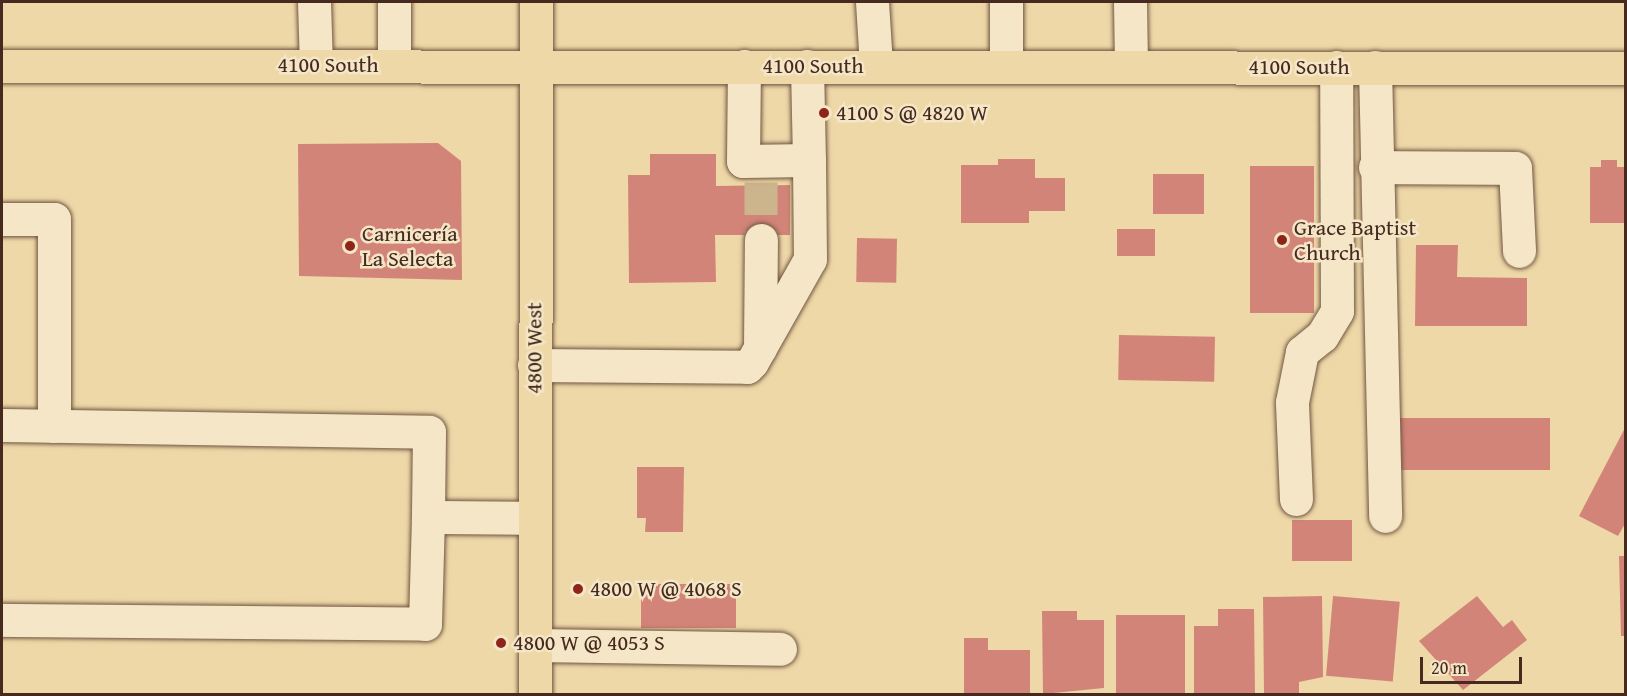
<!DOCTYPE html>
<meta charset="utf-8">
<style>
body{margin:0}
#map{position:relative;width:1627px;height:696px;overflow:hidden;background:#eed8a7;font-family:"Gentium Book Plus",serif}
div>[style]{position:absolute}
.building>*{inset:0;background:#d38478;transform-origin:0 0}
.minor-tunnel>*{height:33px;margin-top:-16.5px;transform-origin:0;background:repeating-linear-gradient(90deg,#ccb58c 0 33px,transparent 0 49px)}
.roads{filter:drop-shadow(0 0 2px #705642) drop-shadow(0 0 2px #705642)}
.minor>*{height:33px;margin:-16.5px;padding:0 16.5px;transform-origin:16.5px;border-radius:16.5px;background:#f4e6c6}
.major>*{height:33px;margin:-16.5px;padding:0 16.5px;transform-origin:16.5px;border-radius:16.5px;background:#eed8a7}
.dots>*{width:16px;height:16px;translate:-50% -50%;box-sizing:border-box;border:3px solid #f4e6c6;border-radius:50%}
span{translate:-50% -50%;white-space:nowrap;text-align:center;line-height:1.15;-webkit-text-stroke:5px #f4e6c6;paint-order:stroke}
.street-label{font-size:22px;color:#462a20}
.poi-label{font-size:22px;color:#462a20}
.left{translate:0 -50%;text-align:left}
.frame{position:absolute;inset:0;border:3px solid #462a20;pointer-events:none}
.scale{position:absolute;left:1420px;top:657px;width:102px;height:27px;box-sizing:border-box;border:3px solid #462a20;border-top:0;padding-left:8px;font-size:18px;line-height:21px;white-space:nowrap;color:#462a20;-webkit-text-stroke:4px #f4e6c6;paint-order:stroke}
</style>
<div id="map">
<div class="building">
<i style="clip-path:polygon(438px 143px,461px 161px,462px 280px,299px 276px,298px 144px)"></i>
<i style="clip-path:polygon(650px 154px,716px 154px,716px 186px,790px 185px,790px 235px,715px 235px,716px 282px,629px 283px,628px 175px,650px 175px)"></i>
<i style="clip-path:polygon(998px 159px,1035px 159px,1035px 178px,1065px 178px,1065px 211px,1029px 211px,1029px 223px,961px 223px,961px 165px,998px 165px)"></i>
<i style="clip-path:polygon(1601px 160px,1617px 160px,1617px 167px,1626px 167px,1626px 223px,1590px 223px,1590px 167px,1601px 167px)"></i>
<i style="left:1250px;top:166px;width:64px;height:147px"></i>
<i style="left:1153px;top:174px;width:51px;height:40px"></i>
<i style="left:1117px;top:229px;width:38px;height:27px"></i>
<i style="left:857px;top:238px;width:40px;height:44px;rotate:1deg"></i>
<i style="clip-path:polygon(1416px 245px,1458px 245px,1457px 277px,1527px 278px,1527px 326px,1415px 326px)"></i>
<i style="left:1119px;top:335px;width:96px;height:45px;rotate:1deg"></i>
<i style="left:1550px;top:418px;width:52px;height:154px;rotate:90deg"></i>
<i style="clip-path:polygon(1626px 426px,1626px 522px,1618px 536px,1579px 516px)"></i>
<i style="clip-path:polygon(637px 467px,684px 467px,683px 532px,645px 532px,646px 518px,637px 518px)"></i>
<i style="left:1292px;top:520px;width:60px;height:41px"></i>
<i style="clip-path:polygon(1619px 556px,1626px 556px,1626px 636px,1621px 636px)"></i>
<i style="left:641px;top:584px;width:95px;height:44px"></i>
<i style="clip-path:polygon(1322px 596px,1323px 677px,1299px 682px,1299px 693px,1264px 694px,1263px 597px)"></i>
<i style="left:1333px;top:596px;width:67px;height:80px;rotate:5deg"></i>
<i style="clip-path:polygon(1477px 596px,1503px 627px,1512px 620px,1527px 640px,1463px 690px,1419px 641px)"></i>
<i style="clip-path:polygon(1218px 609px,1254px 609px,1255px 694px,1194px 694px,1194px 626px,1218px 626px)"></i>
<i style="clip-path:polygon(1042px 611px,1077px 611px,1077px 620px,1104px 620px,1104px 688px,1043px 694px)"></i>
<i style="left:1116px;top:615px;width:69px;height:79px"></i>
<i style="clip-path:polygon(964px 638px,988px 638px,988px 650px,1030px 650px,1030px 694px,964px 694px)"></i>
</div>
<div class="minor-tunnel">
<i style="left:761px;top:182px;width:58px;rotate:90deg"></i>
</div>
<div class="roads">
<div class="minor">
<i style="left:314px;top:2px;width:63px;rotate:88.2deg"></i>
<i style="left:394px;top:2px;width:63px;rotate:90deg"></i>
<i style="left:872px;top:2px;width:64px;rotate:86.4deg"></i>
<i style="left:1006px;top:2px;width:64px;rotate:90deg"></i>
<i style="left:1130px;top:2px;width:65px;rotate:89.1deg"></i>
<i style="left:807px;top:66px;width:94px;rotate:88.8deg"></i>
<i style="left:1375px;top:67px;width:449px;rotate:88.7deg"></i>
<i style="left:1375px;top:167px;width:140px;rotate:0.4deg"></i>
<i style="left:1515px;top:168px;width:83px;rotate:87.2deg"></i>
<i style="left:2px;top:219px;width:52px"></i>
<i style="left:54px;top:219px;width:207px;rotate:90deg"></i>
<i style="left:760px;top:348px;width:108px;rotate:-89.5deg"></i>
<i style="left:534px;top:365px;width:213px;rotate:0.5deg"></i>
<i style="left:747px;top:367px;width:7px;rotate:-45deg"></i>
<i style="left:752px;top:362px;width:118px;rotate:-60.6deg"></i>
<i style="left:810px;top:259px;width:99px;rotate:-90.6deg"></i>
<i style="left:809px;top:160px;width:66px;rotate:179.1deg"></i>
<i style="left:743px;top:161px;width:95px;rotate:-89.4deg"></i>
<i style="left:2px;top:425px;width:427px;rotate:0.9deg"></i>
<i style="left:429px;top:432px;width:85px;rotate:90.7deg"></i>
<i style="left:1296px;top:499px;width:97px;rotate:-92.4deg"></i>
<i style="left:1292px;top:402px;width:51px;rotate:-78.7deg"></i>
<i style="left:1302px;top:352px;width:26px;rotate:-39deg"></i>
<i style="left:1322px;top:336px;width:29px;rotate:-59deg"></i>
<i style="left:1337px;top:311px;width:244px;rotate:-90.2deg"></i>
<i style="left:2px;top:620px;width:423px;rotate:0.5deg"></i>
<i style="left:425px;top:624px;width:107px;rotate:-88.4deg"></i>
<i style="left:428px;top:517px;width:107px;rotate:0.5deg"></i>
<i style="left:535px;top:645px;width:245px;rotate:0.9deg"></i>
</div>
<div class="major">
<i style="left:2px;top:66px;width:1624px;rotate:0.07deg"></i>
<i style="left:535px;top:694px;width:692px;rotate:-89.92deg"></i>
</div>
</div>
<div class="dots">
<i style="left:824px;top:113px;background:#8f2418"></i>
<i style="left:1282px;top:240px;background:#8f2418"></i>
<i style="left:350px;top:246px;background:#8f2418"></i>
<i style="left:578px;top:589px;background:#8f2418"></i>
<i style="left:501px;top:643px;background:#8f2418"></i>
</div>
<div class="street-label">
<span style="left:328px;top:65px">4100 South</span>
<span style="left:813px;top:66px">4100 South</span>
<span style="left:1299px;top:67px">4100 South</span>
<span style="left:534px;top:348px;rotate:-90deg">4800 West</span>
</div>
<div class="poi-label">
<span class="left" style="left:836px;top:113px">4100 S @ 4820 W</span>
<span class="left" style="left:1294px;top:240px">Grace Baptist<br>Church</span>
<span class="left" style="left:362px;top:246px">Carnicería<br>La Selecta</span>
<span class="left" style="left:590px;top:589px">4800 W @ 4068 S</span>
<span class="left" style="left:513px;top:643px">4800 W @ 4053 S</span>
</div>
<div class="frame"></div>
<div class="scale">20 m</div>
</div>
